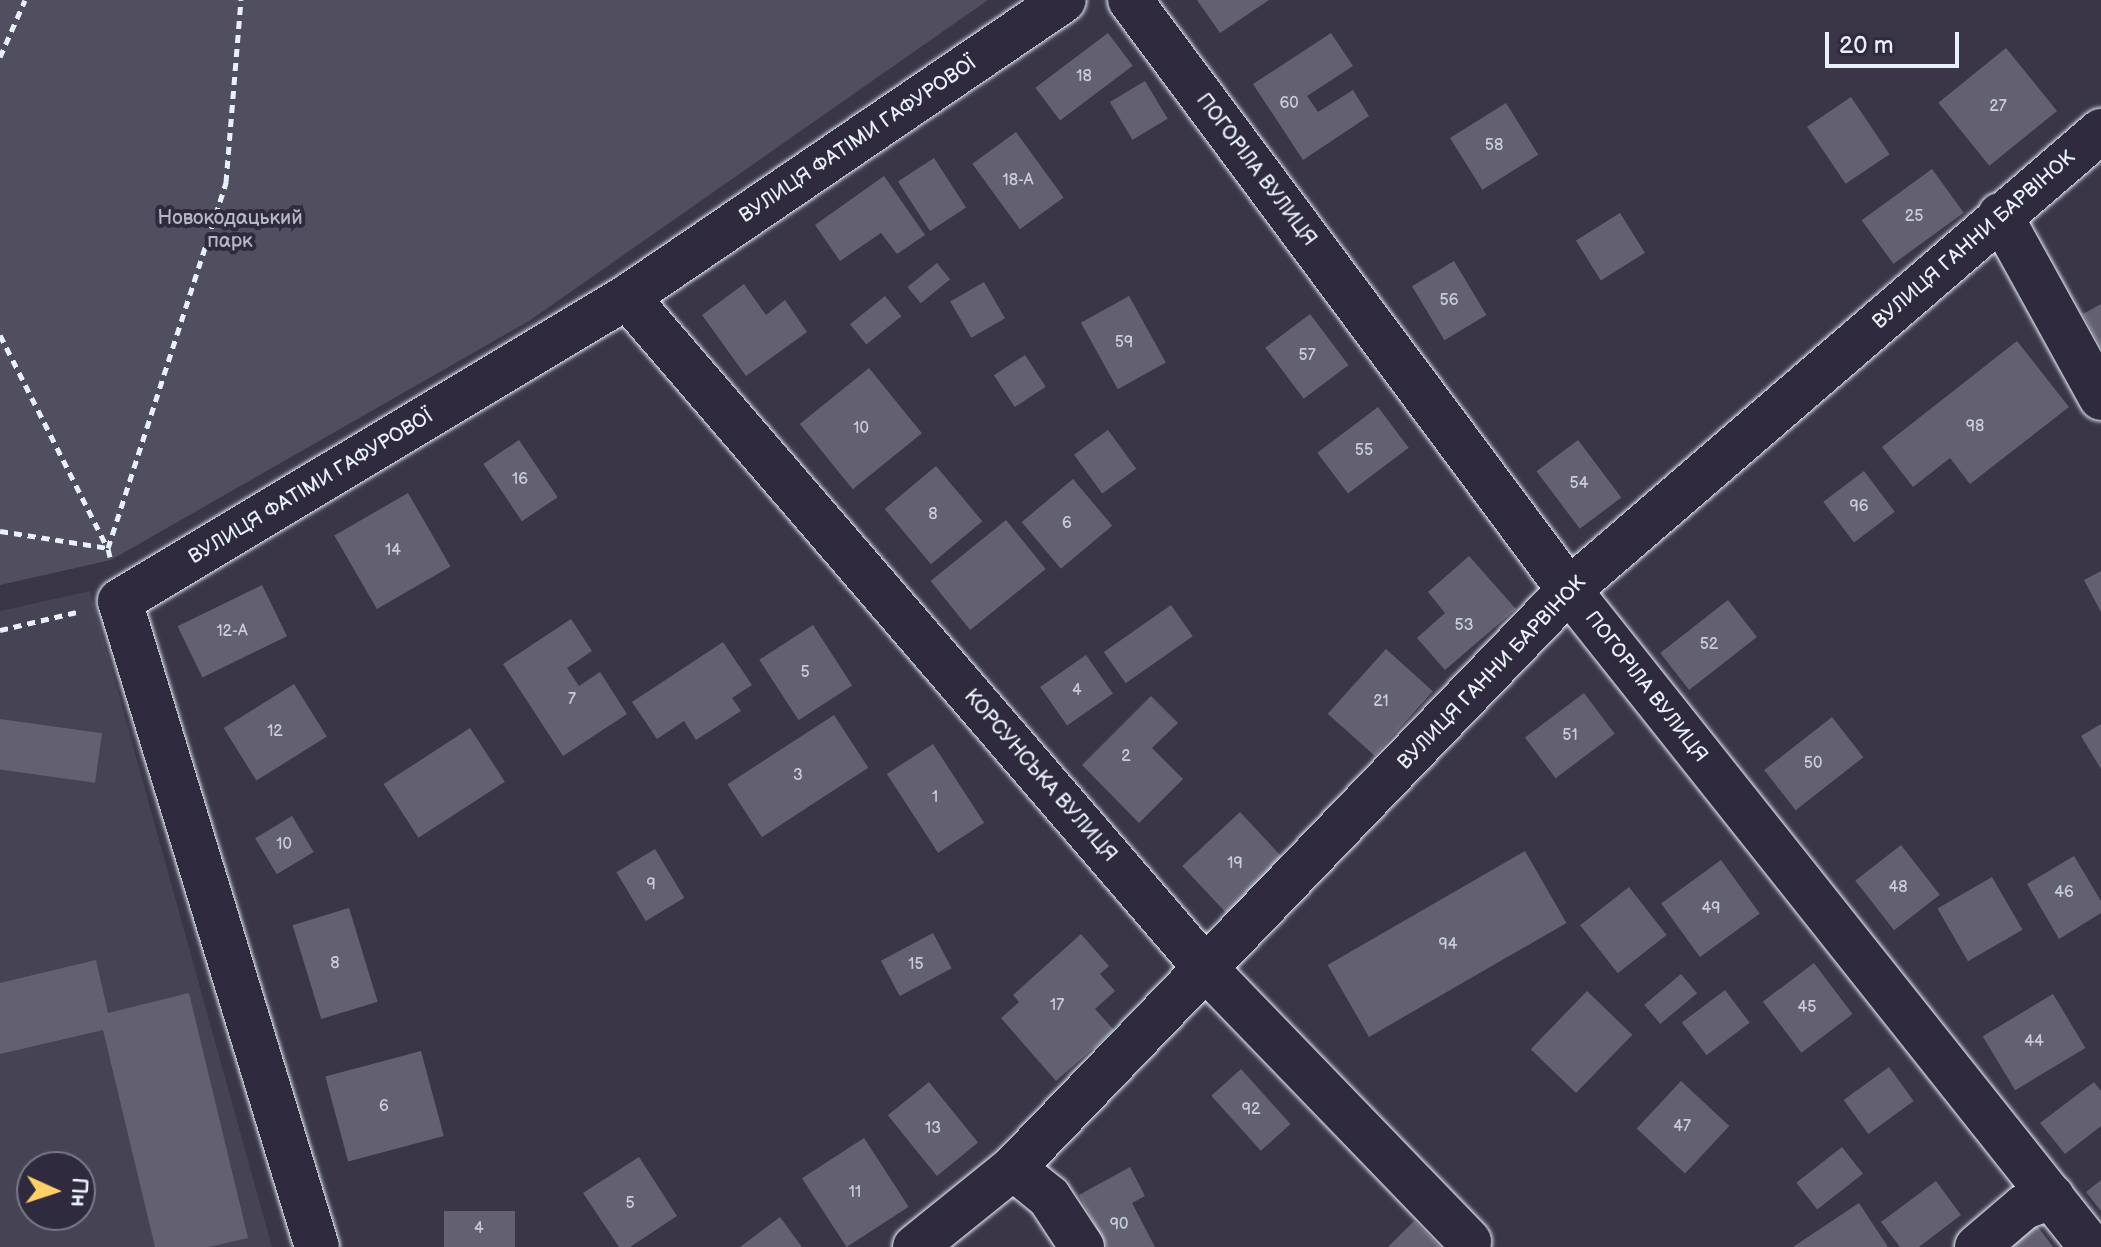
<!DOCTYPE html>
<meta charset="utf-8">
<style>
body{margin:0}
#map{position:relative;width:2101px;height:1247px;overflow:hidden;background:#3a3648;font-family:"Balsamiq Sans",sans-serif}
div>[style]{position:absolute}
.built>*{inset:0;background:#464354}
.green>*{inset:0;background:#504e5f}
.building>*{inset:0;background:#636171;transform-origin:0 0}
.path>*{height:5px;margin-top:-2.5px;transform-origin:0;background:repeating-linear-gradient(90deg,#e8f1f8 0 8px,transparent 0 14px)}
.roads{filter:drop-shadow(0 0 2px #e8f1f8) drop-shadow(0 0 2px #e8f1f8)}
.minor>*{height:44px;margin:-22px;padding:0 22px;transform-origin:22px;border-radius:22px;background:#2f2a3d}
span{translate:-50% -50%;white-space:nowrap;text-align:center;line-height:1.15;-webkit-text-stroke:8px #2f2a3d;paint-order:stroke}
.number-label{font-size:16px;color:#c7cdd6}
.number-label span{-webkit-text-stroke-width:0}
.street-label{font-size:20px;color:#e8f1f8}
.park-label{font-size:20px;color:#b3b8c2}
.north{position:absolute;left:16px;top:1151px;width:80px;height:80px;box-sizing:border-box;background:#2f2a3d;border:2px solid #797a88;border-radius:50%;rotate:93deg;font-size:22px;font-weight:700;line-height:32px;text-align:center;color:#e8f1f8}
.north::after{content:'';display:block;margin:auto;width:28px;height:36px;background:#ffd166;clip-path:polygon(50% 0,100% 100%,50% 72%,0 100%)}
.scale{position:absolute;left:1825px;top:32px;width:134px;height:36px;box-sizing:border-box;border:4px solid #e8f1f8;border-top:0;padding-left:10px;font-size:24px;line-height:28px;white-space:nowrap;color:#e8f1f8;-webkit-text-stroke:6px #2f2a3d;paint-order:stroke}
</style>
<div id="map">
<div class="built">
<i style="clip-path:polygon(evenodd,90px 591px,272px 1247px,0 1247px,0 611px,90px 591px,32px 1167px,80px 1167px,80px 1215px,32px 1215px,32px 1167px)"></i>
</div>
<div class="green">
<i style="clip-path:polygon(0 0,988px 0,529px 321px,111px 560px,0 585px)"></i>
</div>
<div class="building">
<i style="clip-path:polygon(1197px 0,1269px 0,1220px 33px)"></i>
<i style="left:1108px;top:33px;width:41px;height:91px;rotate:53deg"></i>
<i style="clip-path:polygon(1331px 33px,1353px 66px,1307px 96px,1318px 112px,1353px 90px,1369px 116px,1303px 160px,1253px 84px)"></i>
<i style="left:2006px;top:48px;width:81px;height:87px;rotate:51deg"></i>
<i style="left:1145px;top:81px;width:44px;height:41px;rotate:59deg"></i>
<i style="left:1851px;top:97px;width:69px;height:53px;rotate:56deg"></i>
<i style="left:1506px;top:103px;width:61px;height:66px;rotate:58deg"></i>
<i style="left:1016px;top:132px;width:81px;height:54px;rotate:54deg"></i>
<i style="left:934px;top:158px;width:59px;height:43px;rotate:57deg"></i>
<i style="left:1932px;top:169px;width:54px;height:87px;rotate:54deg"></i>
<i style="clip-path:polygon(884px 176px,925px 235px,897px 254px,881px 233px,840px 261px,815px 225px)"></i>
<i style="left:1620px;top:213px;width:47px;height:52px;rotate:58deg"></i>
<i style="left:1454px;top:261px;width:63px;height:49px;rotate:59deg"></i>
<i style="left:937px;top:263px;width:21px;height:38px;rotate:51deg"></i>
<i style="left:984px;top:282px;width:42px;height:39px;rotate:60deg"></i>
<i style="clip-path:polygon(744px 284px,766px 315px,785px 300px,807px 332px,746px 376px,702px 315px)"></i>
<i style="left:885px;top:296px;width:26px;height:45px;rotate:51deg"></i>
<i style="left:1129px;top:296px;width:76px;height:55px;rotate:61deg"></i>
<i style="clip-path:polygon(2101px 304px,2101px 347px,2083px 314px)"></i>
<i style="left:1310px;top:314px;width:64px;height:56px;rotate:53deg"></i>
<i style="clip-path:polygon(2017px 341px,2069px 407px,1970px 484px,1950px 458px,1913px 487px,1882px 447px)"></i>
<i style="left:1025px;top:355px;width:38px;height:37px;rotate:57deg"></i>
<i style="left:869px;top:368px;width:84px;height:89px;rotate:51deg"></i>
<i style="left:1378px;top:407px;width:51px;height:76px;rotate:53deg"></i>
<i style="left:1108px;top:430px;width:48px;height:42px;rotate:54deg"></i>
<i style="left:519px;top:440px;width:69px;height:43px;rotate:56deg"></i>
<i style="left:1578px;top:440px;width:72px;height:52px;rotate:53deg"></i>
<i style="left:936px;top:466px;width:72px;height:67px;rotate:50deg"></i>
<i style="left:1864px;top:471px;width:51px;height:51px;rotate:53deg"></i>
<i style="left:1073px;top:479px;width:61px;height:67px;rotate:50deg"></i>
<i style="left:408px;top:493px;width:85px;height:85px;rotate:60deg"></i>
<i style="left:1006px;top:520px;width:63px;height:97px;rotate:51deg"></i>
<i style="clip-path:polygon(1469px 556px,1516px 609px,1445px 670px,1417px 638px,1445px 613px,1428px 592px)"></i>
<i style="clip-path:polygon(2101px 571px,2101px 612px,2084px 580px)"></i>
<i style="left:262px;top:585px;width:57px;height:94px;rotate:64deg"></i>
<i style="left:1728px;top:600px;width:47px;height:86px;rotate:52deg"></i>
<i style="left:1171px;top:605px;width:38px;height:82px;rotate:55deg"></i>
<i style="clip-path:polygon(571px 619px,592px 651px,567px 668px,579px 686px,600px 672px,627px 714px,563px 756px,503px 664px)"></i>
<i style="left:813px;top:625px;width:72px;height:64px;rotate:57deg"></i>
<i style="clip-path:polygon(723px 642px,752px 685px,732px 698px,741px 711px,696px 740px,684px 721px,657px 739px,632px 702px)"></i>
<i style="left:1386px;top:649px;width:63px;height:87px;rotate:42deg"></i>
<i style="left:1086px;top:655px;width:47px;height:56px;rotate:55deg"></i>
<i style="left:294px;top:684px;width:62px;height:83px;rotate:58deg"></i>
<i style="left:1584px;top:693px;width:51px;height:74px;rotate:53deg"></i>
<i style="clip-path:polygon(1151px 696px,1178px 723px,1152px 748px,1183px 779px,1139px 823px,1082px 765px)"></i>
<i style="left:834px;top:715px;width:63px;height:127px;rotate:57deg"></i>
<i style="left:1832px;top:717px;width:51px;height:86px;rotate:52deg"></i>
<i style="left:0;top:719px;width:103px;height:50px;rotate:8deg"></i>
<i style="clip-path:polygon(2101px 724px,2101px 769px,2081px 736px)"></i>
<i style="left:470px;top:728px;width:64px;height:103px;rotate:57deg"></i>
<i style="left:933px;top:744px;width:94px;height:55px;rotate:57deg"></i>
<i style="left:1240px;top:812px;width:69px;height:79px;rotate:47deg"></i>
<i style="left:292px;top:816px;width:42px;height:43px;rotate:59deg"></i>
<i style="left:1901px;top:845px;width:63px;height:58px;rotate:52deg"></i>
<i style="left:655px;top:849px;width:57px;height:45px;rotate:59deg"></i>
<i style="left:1525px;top:851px;width:83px;height:228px;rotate:60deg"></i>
<i style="clip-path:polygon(2074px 856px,2101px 901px,2101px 913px,2059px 939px,2027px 884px)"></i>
<i style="left:1721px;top:860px;width:66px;height:74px;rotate:54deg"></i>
<i style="left:1992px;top:877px;width:61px;height:63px;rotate:60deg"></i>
<i style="left:1629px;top:887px;width:61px;height:62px;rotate:52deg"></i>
<i style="left:349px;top:908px;width:98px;height:59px;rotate:73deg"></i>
<i style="left:933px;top:933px;width:40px;height:59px;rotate:62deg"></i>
<i style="clip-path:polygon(1081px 934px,1109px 966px,1100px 974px,1115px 991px,1095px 1009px,1114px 1030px,1056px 1081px,1001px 1018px,1019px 1002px,1013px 995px)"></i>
<i style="clip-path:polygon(96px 960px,108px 1013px,189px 993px,248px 1238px,209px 1247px,155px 1247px,103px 1030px,0 1054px,0 983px)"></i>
<i style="left:1814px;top:963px;width:64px;height:64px;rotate:53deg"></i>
<i style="left:1681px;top:974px;width:25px;height:48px;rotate:50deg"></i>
<i style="left:1725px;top:990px;width:41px;height:54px;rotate:53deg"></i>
<i style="left:1587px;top:991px;width:63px;height:81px;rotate:44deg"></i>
<i style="left:2053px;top:994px;width:63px;height:82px;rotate:59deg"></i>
<i style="left:421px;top:1051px;width:88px;height:99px;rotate:75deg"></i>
<i style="left:1889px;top:1067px;width:42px;height:56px;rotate:54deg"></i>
<i style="left:1241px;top:1069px;width:74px;height:40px;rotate:48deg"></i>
<i style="left:1681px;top:1081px;width:66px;height:65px;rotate:43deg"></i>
<i style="left:929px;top:1082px;width:78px;height:53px;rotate:51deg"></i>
<i style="clip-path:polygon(2094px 1082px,2101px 1091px,2101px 1126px,2065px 1154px,2040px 1123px)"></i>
<i style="left:864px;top:1138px;width:82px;height:74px;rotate:57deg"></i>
<i style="left:1842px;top:1147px;width:34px;height:58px;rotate:52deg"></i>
<i style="clip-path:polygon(639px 1157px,677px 1216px,630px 1247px,619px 1247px,583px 1193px)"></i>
<i style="clip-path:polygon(1130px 1167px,1145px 1196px,1132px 1203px,1155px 1247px,1107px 1247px,1079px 1195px)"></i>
<i style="clip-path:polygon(2101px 1180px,2101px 1211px,2086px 1192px)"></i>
<i style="clip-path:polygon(1936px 1181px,1961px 1215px,1919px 1247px,1900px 1247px,1881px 1222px)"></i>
<i style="clip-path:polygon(1859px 1203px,1888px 1247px,1793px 1247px)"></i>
<i style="left:444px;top:1211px;width:71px;height:36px"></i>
<i style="clip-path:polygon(780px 1217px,802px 1247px,740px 1247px)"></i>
<i style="clip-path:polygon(2033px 1220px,2053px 1247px,1997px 1247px)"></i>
<i style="clip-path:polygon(1414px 1221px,1440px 1247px,1388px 1247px)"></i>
</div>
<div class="path">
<i style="left:0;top:57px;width:62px;rotate:-66.3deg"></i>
<i style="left:0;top:335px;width:237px;rotate:63.2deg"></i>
<i style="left:0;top:531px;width:109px;rotate:8.9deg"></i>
<i style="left:110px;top:557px;width:9px;rotate:-103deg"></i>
<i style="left:108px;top:548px;width:385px;rotate:-72.1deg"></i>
<i style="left:226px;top:182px;width:183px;rotate:-85.3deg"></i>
<i style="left:0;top:630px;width:79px;rotate:-13.2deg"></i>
</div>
<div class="roads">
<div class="minor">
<i style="left:1130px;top:0;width:735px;rotate:53.35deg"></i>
<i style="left:1569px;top:590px;width:839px;rotate:51.53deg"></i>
<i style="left:2000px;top:215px;width:209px;rotate:61.1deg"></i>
<i style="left:627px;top:297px;width:890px;rotate:49.24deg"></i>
<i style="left:1208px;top:971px;width:376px;rotate:46deg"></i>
<i style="left:1013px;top:1168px;width:46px;rotate:38.9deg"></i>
<i style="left:1049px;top:1197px;width:60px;rotate:56.6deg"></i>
<i style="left:317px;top:1247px;width:675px;rotate:-106.96deg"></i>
<i style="left:120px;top:601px;width:591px;rotate:-30.95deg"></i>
<i style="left:627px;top:297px;width:528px;rotate:-34.2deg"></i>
<i style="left:915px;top:1247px;width:126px;rotate:-38.9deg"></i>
<i style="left:1013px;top:1168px;width:802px;rotate:-46.11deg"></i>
<i style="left:1569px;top:590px;width:703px;rotate:-40.79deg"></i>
<i style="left:1977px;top:1247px;width:62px;rotate:-40.4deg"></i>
<i style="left:2024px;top:1207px;width:30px;rotate:-20deg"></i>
</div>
</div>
<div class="number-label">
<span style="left:1084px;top:77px">18</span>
<span style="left:1289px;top:104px">60</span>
<span style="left:1998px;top:107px">27</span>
<span style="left:1494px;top:146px">58</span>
<span style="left:1018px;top:181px">18-А</span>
<span style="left:1914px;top:217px">25</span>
<span style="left:1449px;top:301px">56</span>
<span style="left:1124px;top:343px">59</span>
<span style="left:1307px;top:356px">57</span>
<span style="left:1975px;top:427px">98</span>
<span style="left:861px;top:429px">10</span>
<span style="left:1364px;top:451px">55</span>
<span style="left:520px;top:480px">16</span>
<span style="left:1579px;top:484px">54</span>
<span style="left:1859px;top:507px">96</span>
<span style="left:933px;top:515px">8</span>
<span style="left:1067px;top:524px">6</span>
<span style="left:393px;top:551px">14</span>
<span style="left:1464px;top:626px">53</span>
<span style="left:232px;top:632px">12-А</span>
<span style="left:1709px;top:645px">52</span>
<span style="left:805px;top:673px">5</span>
<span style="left:1077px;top:691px">4</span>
<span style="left:572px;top:700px">7</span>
<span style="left:1381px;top:702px">21</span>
<span style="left:275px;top:732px">12</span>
<span style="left:1570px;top:736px">51</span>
<span style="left:1126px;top:757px">2</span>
<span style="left:1813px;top:764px">50</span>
<span style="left:798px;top:776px">3</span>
<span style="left:935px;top:798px">1</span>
<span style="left:284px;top:845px">10</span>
<span style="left:1235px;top:864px">19</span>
<span style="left:651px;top:885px">9</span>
<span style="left:1898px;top:888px">48</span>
<span style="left:2064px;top:893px">46</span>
<span style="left:1711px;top:909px">49</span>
<span style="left:1448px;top:945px">94</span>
<span style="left:335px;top:964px">8</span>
<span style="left:916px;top:965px">15</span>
<span style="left:1057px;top:1006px">17</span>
<span style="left:1807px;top:1008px">45</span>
<span style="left:2034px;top:1042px">44</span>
<span style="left:384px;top:1107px">6</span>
<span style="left:1251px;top:1110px">92</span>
<span style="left:1682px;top:1127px">47</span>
<span style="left:933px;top:1129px">13</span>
<span style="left:855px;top:1193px">11</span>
<span style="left:630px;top:1204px">5</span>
<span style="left:1119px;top:1225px">90</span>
<span style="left:479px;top:1229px">4</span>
</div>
<div class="street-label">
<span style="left:858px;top:140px;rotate:-34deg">ВУЛИЦЯ ФАТІМИ ГАФУРОВОЇ</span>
<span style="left:1256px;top:170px;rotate:53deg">ПОГОРІЛА ВУЛИЦЯ</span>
<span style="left:1974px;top:240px;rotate:-41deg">ВУЛИЦЯ ГАННИ БАРВІНОК</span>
<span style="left:311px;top:487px;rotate:-31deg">ВУЛИЦЯ ФАТІМИ ГАФУРОВОЇ</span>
<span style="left:1492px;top:673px;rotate:-46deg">ВУЛИЦЯ ГАННИ БАРВІНОК</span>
<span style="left:1646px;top:687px;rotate:52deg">ПОГОРІЛА ВУЛИЦЯ</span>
<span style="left:1040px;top:776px;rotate:49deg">КОРСУНСЬКА ВУЛИЦЯ</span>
</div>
<div class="park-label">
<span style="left:230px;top:230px">Новокодацький<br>парк</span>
</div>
<div class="north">Пн</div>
<div class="scale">20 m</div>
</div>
